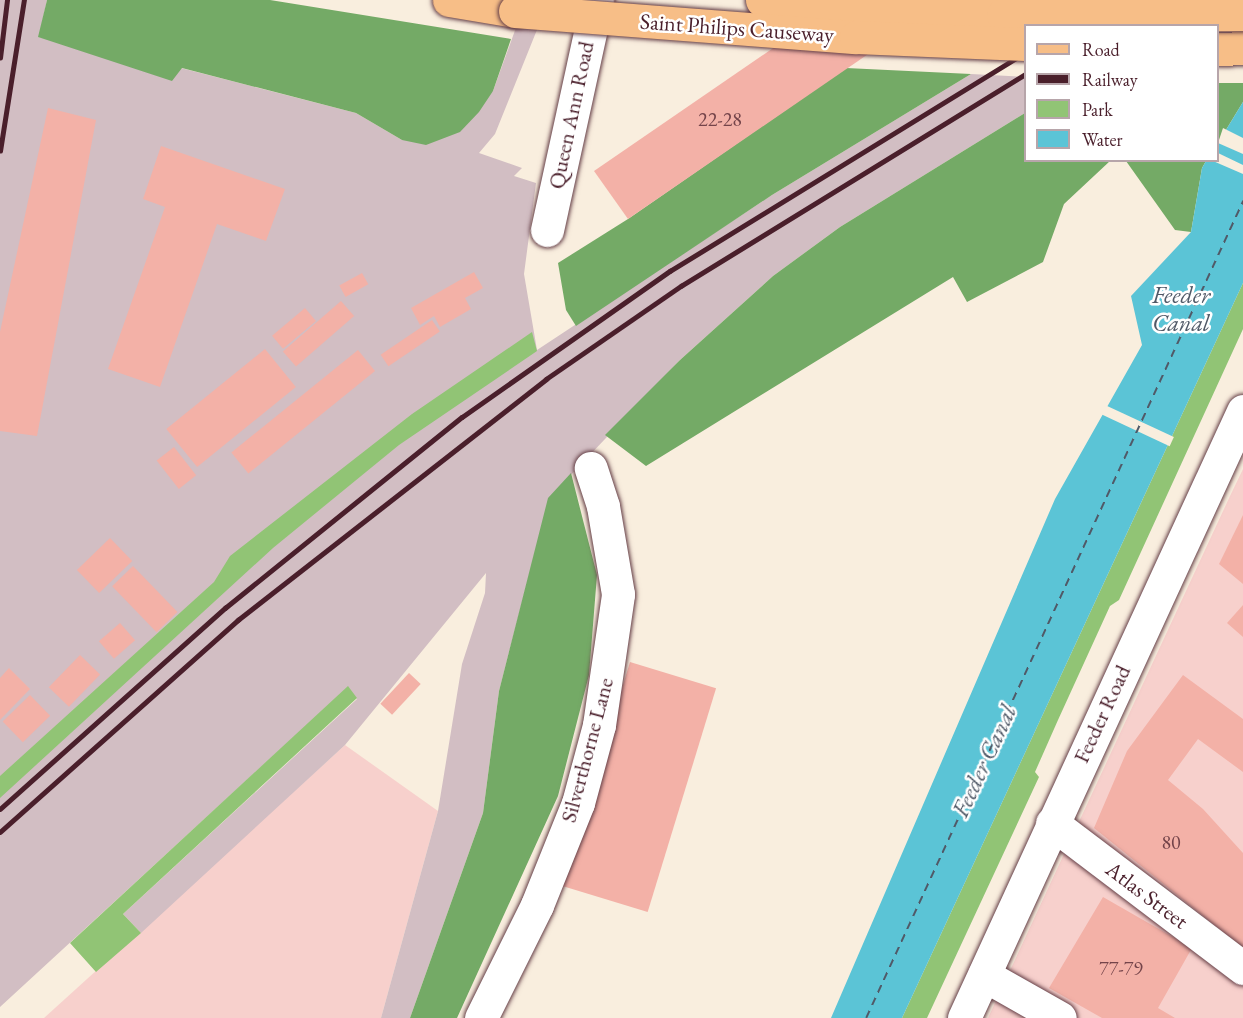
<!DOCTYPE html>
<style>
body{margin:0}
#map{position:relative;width:1243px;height:1018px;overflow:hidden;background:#f9eede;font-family:"EB Garamond",serif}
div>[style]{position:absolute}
.built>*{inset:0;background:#f7d0cc}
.industrial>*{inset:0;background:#d2bec3}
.green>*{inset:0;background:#91c475}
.forest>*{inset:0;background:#74aa66}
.water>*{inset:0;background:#5bc4d6}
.pier>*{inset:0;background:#f9eede;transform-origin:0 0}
.ferry>*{height:1.5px;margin-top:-0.75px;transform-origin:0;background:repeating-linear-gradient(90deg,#505967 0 8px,transparent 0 14px)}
.building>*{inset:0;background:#f3b1a7;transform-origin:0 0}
.roads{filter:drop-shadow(0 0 2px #643e46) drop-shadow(0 0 2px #643e46)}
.minor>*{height:33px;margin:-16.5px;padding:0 16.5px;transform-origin:16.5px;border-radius:16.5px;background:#fff}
.tertiary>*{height:33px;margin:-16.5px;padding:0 16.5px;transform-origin:16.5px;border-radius:16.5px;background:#fff}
.primary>*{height:33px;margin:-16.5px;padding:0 16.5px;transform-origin:16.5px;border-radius:16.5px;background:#f7be87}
.rail>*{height:4.5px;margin:-2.25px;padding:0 2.25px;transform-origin:2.25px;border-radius:2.25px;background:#4a1f2b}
.bridges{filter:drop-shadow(0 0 2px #643e46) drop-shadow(0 0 2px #643e46)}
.primary-bridge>*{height:33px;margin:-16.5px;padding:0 16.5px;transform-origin:16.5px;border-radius:16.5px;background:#f7be87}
span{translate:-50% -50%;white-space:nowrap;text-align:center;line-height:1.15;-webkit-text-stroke:5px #fff;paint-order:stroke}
.number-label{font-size:20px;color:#74444a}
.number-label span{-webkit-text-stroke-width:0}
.street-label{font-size:22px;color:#4a1f2b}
.water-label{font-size:24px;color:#505967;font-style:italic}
.legend{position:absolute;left:1024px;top:24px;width:195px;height:138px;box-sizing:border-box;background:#fff;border:2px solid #b7a5aa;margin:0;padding:8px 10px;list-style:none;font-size:18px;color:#4a1f2b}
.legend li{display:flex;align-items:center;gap:12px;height:30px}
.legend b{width:30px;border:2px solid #b7a5aa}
</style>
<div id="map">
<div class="built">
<i style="clip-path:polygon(1243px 469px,1243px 1018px,988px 1018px,1230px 496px)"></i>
<i style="clip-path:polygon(345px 745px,438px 811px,381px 1018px,44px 1018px)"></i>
</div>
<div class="industrial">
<i style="clip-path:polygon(0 0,47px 0,39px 37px,181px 68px,356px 113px,402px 140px,493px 91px,526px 0,549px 0,495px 134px,479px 153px,522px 168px,514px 176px,536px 183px,524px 274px,537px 350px,772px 195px,971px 74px,1025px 77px,1025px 113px,840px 227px,773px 276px,680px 360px,549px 498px,499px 691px,483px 813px,410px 1018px,381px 1018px,438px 811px,462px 664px,485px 593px,486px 573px,345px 745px,141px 933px,123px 914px,357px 699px,348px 687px,0 1007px)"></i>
</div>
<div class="green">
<i style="clip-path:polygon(1243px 283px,1243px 329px,1119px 600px,1110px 606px,1058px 720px,1035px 772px,1039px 777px,927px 1018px,902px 1018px)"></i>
<i style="clip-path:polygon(532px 332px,537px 351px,399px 445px,273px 548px,0 798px,0 776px,214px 582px,230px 556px,412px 414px)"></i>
<i style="clip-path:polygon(348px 686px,357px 698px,123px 914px,141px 933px,96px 972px,70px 943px)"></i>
</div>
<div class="forest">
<i style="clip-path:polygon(47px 0,270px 0,511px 39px,493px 91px,479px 112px,460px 132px,426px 145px,402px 140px,356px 113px,182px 68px,172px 81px,38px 37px)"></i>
<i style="clip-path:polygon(846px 68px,971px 74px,772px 195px,576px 326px,566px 310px,558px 263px,628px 219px)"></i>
<i style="clip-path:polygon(1218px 83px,1243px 83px,1243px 102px,1218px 143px)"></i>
<i style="clip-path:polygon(1025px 113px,1026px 160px,1110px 161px,1064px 204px,1043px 262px,967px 302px,953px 277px,646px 466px,605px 435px,680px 360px,773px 276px,840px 227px)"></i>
<i style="clip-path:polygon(1126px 161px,1206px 161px,1202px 168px,1191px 232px,1175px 230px)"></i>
<i style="clip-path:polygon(571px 473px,597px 575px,589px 675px,558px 796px,457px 1018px,410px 1018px,483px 813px,499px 691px,548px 498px)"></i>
</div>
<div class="water">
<i style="clip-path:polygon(1243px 102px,1243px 283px,902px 1018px,831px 1018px,1055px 499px,1142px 345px,1131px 296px,1191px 232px,1202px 168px,1206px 161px,1218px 160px,1218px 143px)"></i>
</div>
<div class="pier">
<i style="clip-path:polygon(1223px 128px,1243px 138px,1243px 154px,1218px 143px)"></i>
<i style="clip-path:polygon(1218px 153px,1243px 165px,1243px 174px,1213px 161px,1218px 160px)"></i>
<i style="left:1105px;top:405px;width:76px;height:10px;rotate:25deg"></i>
</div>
<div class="ferry">
<i style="left:866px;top:1018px;width:900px;rotate:-65.23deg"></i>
</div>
<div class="building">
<i style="clip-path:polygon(843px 0,941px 4px,628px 219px,594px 171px)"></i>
<i style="clip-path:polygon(48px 108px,96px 120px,37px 436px,0 431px,0 332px)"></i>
<i style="clip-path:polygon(161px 146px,285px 189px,266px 241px,217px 224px,160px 387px,108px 369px,165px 207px,143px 199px)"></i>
<i style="clip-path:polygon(474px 272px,483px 288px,465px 298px,471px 309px,440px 327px,434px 316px,420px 325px,411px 308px)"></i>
<i style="left:362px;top:273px;width:13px;height:26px;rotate:61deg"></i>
<i style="left:341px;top:301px;width:20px;height:77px;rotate:49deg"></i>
<i style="left:305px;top:308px;width:17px;height:43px;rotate:50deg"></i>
<i style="left:432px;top:320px;width:14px;height:62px;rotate:56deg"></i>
<i style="left:265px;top:349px;width:49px;height:127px;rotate:51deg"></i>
<i style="left:358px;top:350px;width:27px;height:163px;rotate:51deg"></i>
<i style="left:174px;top:447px;width:36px;height:22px;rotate:52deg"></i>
<i style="clip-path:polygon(1243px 515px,1243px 584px,1219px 564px)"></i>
<i style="left:110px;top:538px;width:32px;height:46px;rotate:46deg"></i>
<i style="left:133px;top:566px;width:64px;height:29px;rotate:46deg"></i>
<i style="clip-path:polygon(1243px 605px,1243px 637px,1227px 623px)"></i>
<i style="left:120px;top:623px;width:23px;height:28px;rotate:49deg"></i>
<i style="left:80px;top:655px;width:28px;height:45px;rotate:44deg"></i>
<i style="left:630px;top:662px;width:90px;height:234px;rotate:17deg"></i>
<i style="clip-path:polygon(9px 668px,30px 689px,0 720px,0 678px)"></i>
<i style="left:409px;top:673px;width:16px;height:42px;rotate:43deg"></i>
<i style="clip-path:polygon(1183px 675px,1243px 719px,1243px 772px,1198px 739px,1168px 780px,1203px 809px,1243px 853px,1243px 948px,1094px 828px,1127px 751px)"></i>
<i style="left:30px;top:695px;width:29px;height:38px;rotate:46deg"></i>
<i style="clip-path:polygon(1103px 897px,1192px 948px,1158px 1008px,1175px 1018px,1102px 1018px,1049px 988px)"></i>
</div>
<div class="roads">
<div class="minor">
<i style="left:547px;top:230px;width:235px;rotate:-77.7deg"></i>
<i style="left:1052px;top:823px;width:240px;rotate:37.2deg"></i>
<i style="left:984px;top:975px;width:87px;rotate:29.5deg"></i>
<i style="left:481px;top:1018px;width:126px;rotate:-63.6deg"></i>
<i style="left:537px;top:905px;width:110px;rotate:-68.1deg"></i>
<i style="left:578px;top:803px;width:81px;rotate:-74.9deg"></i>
<i style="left:599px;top:725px;width:132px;rotate:-81.7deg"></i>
<i style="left:618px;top:594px;width:89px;rotate:-99.7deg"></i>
<i style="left:603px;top:506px;width:40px;rotate:-108deg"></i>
</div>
<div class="tertiary">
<i style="left:964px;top:1018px;width:668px;rotate:-65.31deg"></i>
</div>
<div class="primary">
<i style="left:449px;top:0;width:67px;rotate:9.5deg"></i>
<i style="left:1218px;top:49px;width:25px;rotate:-2deg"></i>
</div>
</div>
<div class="rail">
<i style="left:1069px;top:26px;width:50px;rotate:-31.2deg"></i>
<i style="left:1106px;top:26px;width:50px;rotate:-31.2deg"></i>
<i style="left:0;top:58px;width:58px;rotate:-83.1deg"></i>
<i style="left:0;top:151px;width:153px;rotate:-81deg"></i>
<i style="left:0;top:809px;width:302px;rotate:-41.8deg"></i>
<i style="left:225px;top:608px;width:304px;rotate:-38.9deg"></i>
<i style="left:462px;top:417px;width:254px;rotate:-35.1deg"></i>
<i style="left:670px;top:271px;width:418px;rotate:-31.6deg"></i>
<i style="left:0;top:832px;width:319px;rotate:-41.7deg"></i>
<i style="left:238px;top:620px;width:391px;rotate:-38deg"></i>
<i style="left:546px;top:379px;width:164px;rotate:-34.6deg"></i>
<i style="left:681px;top:286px;width:405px;rotate:-31.6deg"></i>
</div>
<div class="bridges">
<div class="primary-bridge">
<i style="left:762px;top:0;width:241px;rotate:3.6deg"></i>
<i style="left:1003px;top:15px;width:240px;rotate:-0.2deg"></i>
<i style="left:515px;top:11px;width:342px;rotate:4.4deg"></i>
<i style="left:856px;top:37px;width:170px;rotate:2.4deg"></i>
</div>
</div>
<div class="number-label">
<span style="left:720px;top:119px">22-28</span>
<span style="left:1171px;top:842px">80</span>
<span style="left:1121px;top:968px">77-79</span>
</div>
<div class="street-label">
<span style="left:737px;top:28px;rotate:4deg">Saint Philips Causeway</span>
<span style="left:571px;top:115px;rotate:-78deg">Queen Ann Road</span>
<span style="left:1102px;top:714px;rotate:-65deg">Feeder Road</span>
<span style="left:587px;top:750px;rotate:-75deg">Silverthorne Lane</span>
<span style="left:1147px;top:895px;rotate:37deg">Atlas Street</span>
</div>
<div class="water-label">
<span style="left:1181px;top:309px">Feeder<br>Canal</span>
<span style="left:984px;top:761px;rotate:-65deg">Feeder Canal</span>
</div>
<ul class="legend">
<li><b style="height:8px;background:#f7be87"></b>Road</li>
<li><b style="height:8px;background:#4a1f2b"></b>Railway</li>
<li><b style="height:16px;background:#91c475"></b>Park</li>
<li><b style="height:16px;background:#5bc4d6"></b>Water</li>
</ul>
</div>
